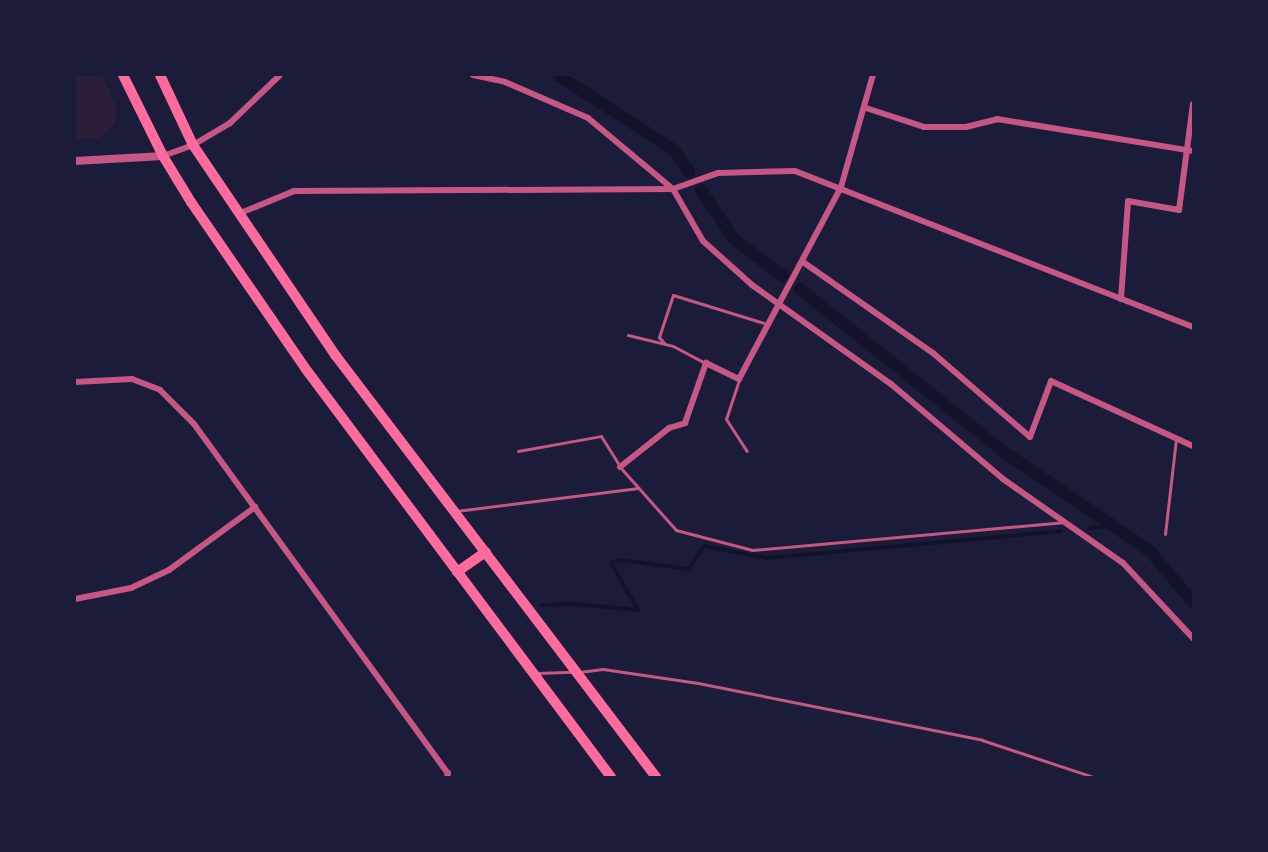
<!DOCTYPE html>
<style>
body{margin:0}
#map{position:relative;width:1268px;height:852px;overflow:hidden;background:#1b1b3a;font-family:"Space Grotesk",sans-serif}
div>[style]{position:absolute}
.green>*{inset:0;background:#2a1e3b}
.stream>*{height:4px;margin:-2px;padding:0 2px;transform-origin:2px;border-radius:2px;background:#12122b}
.canal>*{height:12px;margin:-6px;padding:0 6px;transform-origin:6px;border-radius:6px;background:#12122b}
.service>*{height:3px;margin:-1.5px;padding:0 1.5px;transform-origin:1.5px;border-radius:1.5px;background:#c65784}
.minor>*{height:6px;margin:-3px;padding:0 3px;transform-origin:3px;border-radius:3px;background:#c65784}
.tertiary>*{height:8px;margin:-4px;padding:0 4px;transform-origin:4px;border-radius:4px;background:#c65784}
.primary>*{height:10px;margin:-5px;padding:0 5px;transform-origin:5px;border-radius:5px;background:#ff6b9d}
span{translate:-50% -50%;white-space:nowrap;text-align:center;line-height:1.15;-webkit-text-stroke:6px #1b1b3a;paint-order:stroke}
.frame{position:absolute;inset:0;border:76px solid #1b1b3a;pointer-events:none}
</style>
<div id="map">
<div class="green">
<i style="clip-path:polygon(75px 75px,102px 75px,118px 111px,114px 125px,99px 138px,75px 139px)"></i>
</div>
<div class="stream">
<i style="left:1090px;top:528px;width:24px;rotate:-5deg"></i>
<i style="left:542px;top:605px;width:33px;rotate:-2deg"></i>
<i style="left:575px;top:604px;width:63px;rotate:5.4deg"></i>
<i style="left:638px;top:610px;width:54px;rotate:-119.9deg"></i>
<i style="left:611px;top:563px;width:9px;rotate:-18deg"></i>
<i style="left:620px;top:560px;width:70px;rotate:7.4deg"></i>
<i style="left:689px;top:569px;width:27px;rotate:-57deg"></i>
<i style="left:704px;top:546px;width:64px;rotate:10.8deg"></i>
<i style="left:767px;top:558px;width:295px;rotate:-5.2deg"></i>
</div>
<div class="canal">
<i style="left:558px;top:75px;width:138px;rotate:32.9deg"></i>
<i style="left:674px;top:150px;width:27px;rotate:56deg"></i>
<i style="left:701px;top:190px;width:59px;rotate:56deg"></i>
<i style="left:734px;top:239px;width:61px;rotate:37.1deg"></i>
<i style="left:800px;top:289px;width:261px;rotate:38.6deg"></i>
<i style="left:1004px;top:452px;width:176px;rotate:34.1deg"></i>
<i style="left:1150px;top:551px;width:67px;rotate:49.9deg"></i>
</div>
<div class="service">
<i style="left:628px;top:335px;width:46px;rotate:13.7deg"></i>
<i style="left:673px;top:346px;width:36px;rotate:28deg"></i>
<i style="left:665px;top:344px;width:9px;rotate:-131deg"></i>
<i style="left:659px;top:337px;width:44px;rotate:-71.6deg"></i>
<i style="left:673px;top:295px;width:98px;rotate:17.1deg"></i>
<i style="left:739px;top:380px;width:41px;rotate:108.4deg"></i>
<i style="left:726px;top:419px;width:38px;rotate:57deg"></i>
<i style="left:518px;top:451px;width:84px;rotate:-10.2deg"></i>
<i style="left:601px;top:436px;width:36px;rotate:58deg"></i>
<i style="left:620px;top:467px;width:84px;rotate:48.4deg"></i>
<i style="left:676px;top:530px;width:79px;rotate:14.7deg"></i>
<i style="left:752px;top:550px;width:312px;rotate:-5.1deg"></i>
<i style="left:456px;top:511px;width:184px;rotate:-7.2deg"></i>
<i style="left:1165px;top:534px;width:96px;rotate:-83.4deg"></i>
<i style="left:579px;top:672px;width:24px;rotate:-7deg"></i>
<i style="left:603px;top:669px;width:96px;rotate:8.4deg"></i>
<i style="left:698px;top:683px;width:290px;rotate:11.3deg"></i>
<i style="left:982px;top:740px;width:117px;rotate:18.4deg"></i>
<i style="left:537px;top:673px;width:36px;rotate:-2deg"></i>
</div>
<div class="minor">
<i style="left:473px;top:75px;width:33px;rotate:12deg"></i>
<i style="left:505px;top:82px;width:90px;rotate:23.4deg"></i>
<i style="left:588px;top:118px;width:111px;rotate:39.9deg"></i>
<i style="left:673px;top:189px;width:60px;rotate:60deg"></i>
<i style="left:703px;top:241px;width:66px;rotate:41.9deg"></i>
<i style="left:752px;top:285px;width:171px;rotate:35.5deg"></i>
<i style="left:891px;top:384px;width:147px;rotate:40.3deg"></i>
<i style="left:1003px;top:479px;width:146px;rotate:35deg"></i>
<i style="left:1123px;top:563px;width:103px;rotate:47deg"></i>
<i style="left:866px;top:108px;width:61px;rotate:18.1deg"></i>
<i style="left:924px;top:127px;width:42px"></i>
<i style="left:966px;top:127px;width:32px;rotate:-14deg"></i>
<i style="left:997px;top:119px;width:199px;rotate:9.3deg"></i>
<i style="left:163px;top:156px;width:32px;rotate:-20deg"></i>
<i style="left:193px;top:145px;width:43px;rotate:-30.7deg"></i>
<i style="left:230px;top:123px;width:69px;rotate:-43.8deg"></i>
<i style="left:238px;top:214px;width:61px;rotate:-22.3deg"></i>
<i style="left:294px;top:191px;width:379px;rotate:-0.3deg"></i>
<i style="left:673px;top:189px;width:48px;rotate:-19.6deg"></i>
<i style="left:718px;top:173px;width:77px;rotate:-1.5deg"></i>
<i style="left:795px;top:171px;width:427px;rotate:21.4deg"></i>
<i style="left:803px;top:262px;width:159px;rotate:35deg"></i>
<i style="left:933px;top:353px;width:128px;rotate:40.9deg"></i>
<i style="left:1030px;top:437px;width:60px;rotate:-69.4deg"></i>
<i style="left:1051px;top:381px;width:156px;rotate:24.6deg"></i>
<i style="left:1121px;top:299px;width:98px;rotate:-85.9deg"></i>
<i style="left:1128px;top:201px;width:52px;rotate:10deg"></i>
<i style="left:1179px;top:210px;width:107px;rotate:-82.5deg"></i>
<i style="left:75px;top:382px;width:57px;rotate:-3deg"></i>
<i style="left:132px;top:379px;width:30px;rotate:21deg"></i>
<i style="left:160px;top:390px;width:48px;rotate:45deg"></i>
<i style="left:194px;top:424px;width:432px;rotate:54deg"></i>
<i style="left:448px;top:773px;width:4px;rotate:104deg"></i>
<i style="left:620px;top:467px;width:63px;rotate:-38.5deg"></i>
<i style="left:669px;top:428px;width:17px;rotate:-17deg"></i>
<i style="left:685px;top:423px;width:64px;rotate:-70.7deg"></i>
<i style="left:706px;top:363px;width:37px;rotate:26deg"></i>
<i style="left:739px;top:379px;width:217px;rotate:-62deg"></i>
<i style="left:841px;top:187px;width:116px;rotate:-74.1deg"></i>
<i style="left:75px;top:599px;width:57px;rotate:-11.1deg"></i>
<i style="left:131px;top:588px;width:42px;rotate:-25.3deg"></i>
<i style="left:169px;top:570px;width:107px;rotate:-36.2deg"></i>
</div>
<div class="tertiary">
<i style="left:75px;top:161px;width:88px;rotate:-3.3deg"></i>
</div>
<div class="primary">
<i style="left:123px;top:75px;width:90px;rotate:63.7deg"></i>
<i style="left:163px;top:156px;width:54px;rotate:58.7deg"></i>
<i style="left:191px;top:202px;width:206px;rotate:55.5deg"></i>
<i style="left:308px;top:372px;width:506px;rotate:53.2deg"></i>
<i style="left:160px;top:75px;width:77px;rotate:64.8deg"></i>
<i style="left:193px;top:145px;width:255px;rotate:55.9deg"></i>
<i style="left:336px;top:356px;width:529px;rotate:52.76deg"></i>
<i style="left:457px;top:572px;width:35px;rotate:-35deg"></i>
</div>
<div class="frame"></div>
</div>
